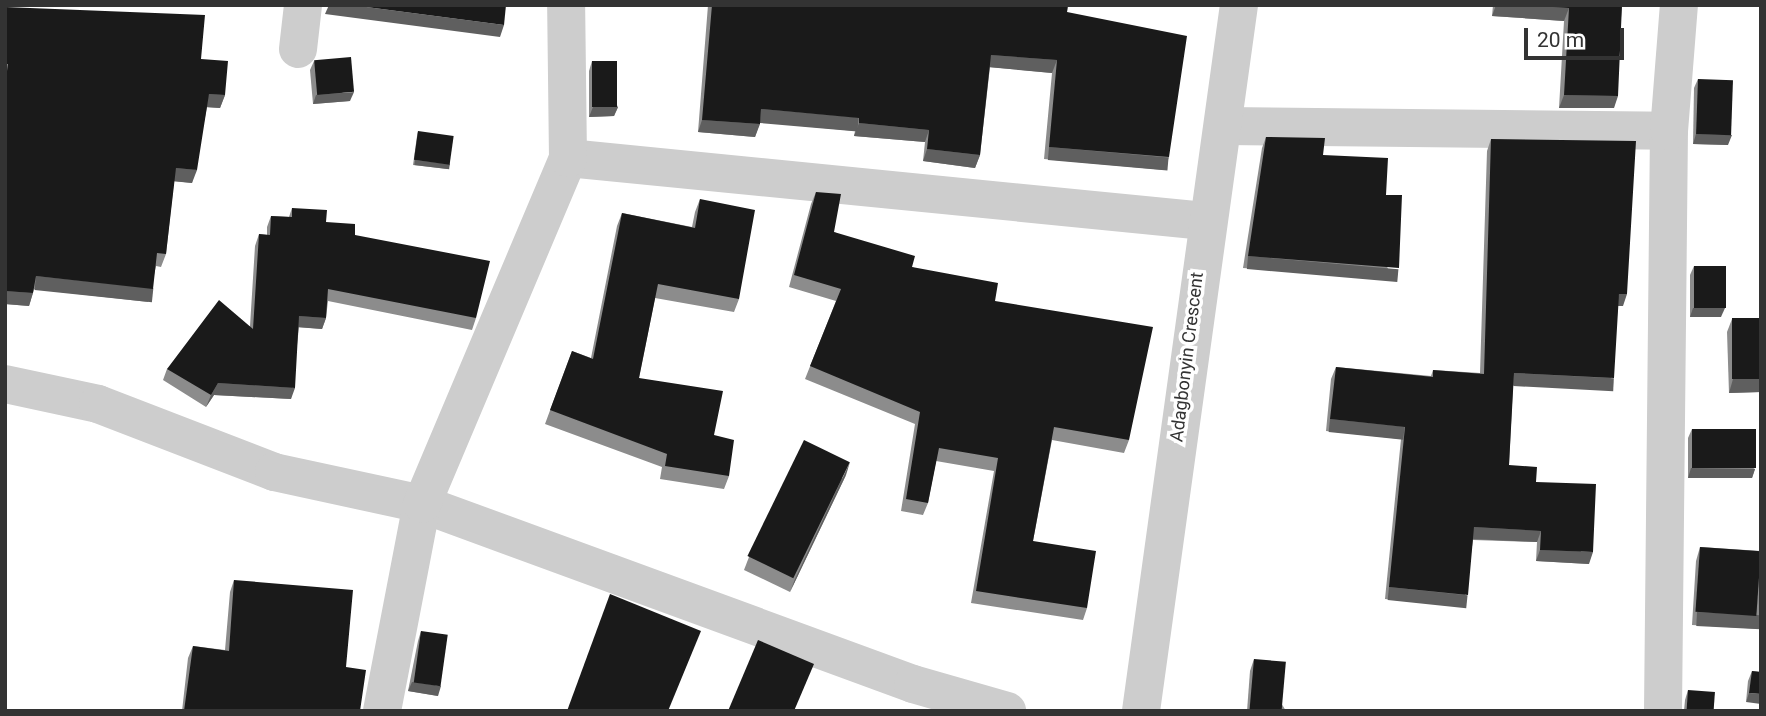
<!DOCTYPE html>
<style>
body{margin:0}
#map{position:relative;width:1766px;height:716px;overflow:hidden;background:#fff;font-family:Roboto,sans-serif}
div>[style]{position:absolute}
.minor>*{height:38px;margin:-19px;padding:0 19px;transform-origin:19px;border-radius:19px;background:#cdcdcd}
.wall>*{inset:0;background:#8c8c8c}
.shaded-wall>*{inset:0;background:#5f5f5f;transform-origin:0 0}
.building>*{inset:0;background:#1a1a1a;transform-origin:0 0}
span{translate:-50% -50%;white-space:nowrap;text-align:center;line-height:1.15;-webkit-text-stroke:7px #fff;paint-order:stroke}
.street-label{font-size:18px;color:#333}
.frame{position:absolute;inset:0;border:7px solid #333;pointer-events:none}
.scale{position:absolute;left:1524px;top:28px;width:100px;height:32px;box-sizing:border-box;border:4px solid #333;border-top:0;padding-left:9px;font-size:21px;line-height:24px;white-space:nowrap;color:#333;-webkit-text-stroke:5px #fff;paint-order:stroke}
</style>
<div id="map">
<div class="minor">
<i style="left:298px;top:49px;width:44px;rotate:-83.5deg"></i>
<i style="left:1225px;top:126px;width:444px;rotate:0.6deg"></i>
<i style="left:568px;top:158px;width:640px;rotate:5.65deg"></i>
<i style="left:5px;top:384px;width:95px;rotate:12.1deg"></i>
<i style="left:98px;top:404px;width:189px;rotate:21.1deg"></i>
<i style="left:274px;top:472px;width:151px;rotate:12.2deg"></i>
<i style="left:422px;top:504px;width:523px;rotate:20.13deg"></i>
<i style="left:913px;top:684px;width:98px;rotate:16deg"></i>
<i style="left:382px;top:711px;width:211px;rotate:-79.1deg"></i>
<i style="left:422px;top:504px;width:376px;rotate:-67.1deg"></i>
<i style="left:568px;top:158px;width:153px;rotate:-90.7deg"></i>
<i style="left:1141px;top:711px;width:713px;rotate:-82.1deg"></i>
<i style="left:1663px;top:711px;width:580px;rotate:-89.41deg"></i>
<i style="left:1669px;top:131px;width:126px;rotate:-85.5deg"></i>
</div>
<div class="wall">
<i style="clip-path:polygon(708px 5px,1068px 5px,1067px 12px,1169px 157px,1164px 170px,1044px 159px,1052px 73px,990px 67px,980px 155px,975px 168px,923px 161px,925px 142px,854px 136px,855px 131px,760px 122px,755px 137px,698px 132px)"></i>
<i style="clip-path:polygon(1493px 5px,1622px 5px,1614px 108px,1559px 108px,1564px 21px,1492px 16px)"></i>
<i style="clip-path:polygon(5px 7px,201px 59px,225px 95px,220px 108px,207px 107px,192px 183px,174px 181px,166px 254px,161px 267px,156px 266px,148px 302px,34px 289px,29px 306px,5px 304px)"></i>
<i style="clip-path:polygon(314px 61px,350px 101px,313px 104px,310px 70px)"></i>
<i style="clip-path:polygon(592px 61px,618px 107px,614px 116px,589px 117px,589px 71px)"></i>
<i style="clip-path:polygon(1698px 79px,1728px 145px,1693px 144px,1694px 88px)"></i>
<i style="clip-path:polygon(418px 131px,450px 164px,448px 169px,413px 165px,417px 136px)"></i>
<i style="clip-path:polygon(1266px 137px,1323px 155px,1394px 279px,1243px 268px,1262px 148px)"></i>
<i style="clip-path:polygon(1491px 139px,1623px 306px,1618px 306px,1610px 390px,1513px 385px,1509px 465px,1536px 482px,1589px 564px,1536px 561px,1537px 542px,1473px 540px,1463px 607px,1385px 599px,1401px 439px,1326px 431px,1331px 379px,1336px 367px,1431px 376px,1433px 370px,1480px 373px,1487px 151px)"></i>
<i style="clip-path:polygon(816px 192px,834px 232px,912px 267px,995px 301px,1129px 440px,1124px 453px,1052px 440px,1033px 541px,1087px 608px,1083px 620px,971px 603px,994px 471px,936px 461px,928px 503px,923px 515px,901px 511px,915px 424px,805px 379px,836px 301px,789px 287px,811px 204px)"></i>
<i style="clip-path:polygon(700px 199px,739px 299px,734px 312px,655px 298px,639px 378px,714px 435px,729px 476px,724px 489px,660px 479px,662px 467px,545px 424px,572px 351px,591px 358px,617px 226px,622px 213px,692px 227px,695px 212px)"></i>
<i style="clip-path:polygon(292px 208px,355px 235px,476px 318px,472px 330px,328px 301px,326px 318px,322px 329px,299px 327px,291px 399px,214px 395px,206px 407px,163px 380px,167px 369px,250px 326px,255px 246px,259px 234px,267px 235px,267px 227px,271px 216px,289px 217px)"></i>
<i style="clip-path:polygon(1694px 266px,1721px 317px,1690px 317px,1690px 275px)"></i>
<i style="clip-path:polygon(1761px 318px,1761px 392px,1729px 393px,1727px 332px,1732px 319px)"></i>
<i style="clip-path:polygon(1692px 429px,1755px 469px,1752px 478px,1688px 478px,1688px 438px)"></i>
<i style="clip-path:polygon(846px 475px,790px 592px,744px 570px,749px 557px)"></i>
<i style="clip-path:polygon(1700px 547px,1761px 551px,1761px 629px,1692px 625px,1696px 561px)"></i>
<i style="clip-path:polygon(234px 580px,346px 667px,360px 711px,182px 711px,188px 658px,193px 646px,225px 650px,230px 592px)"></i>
<i style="clip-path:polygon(421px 631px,438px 696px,408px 691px,418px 641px)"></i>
<i style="clip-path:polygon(1254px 659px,1286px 711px,1247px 711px,1250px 671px)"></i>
<i style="clip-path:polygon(1752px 671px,1761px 672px,1746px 702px,1748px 681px)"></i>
<i style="clip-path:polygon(1688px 690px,1714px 711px,1684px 711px,1685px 700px)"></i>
</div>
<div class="shaded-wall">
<i style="clip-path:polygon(329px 5px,351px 5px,504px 25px,500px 37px,325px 14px)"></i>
<i style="clip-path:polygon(1496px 5px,1521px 5px,1569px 8px,1564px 21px,1492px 16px)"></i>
<i style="clip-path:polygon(991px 55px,1057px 60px,1052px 73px,987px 67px)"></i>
<i style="clip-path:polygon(354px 92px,350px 101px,313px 104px,316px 95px)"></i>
<i style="clip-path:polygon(209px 94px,225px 95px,220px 108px,204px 107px)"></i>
<i style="clip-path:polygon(1564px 95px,1618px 96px,1614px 108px,1559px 108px)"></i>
<i style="clip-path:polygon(593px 107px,618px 107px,614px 116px,589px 117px)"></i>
<i style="left:761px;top:109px;width:98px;height:14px;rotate:5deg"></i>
<i style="clip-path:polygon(702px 120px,760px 124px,755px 137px,698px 132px)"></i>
<i style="clip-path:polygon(859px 123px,929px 130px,925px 142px,854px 136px)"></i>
<i style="clip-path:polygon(1696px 134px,1732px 135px,1728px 145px,1693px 144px)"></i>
<i style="left:1049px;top:147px;width:120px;height:13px;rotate:5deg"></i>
<i style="clip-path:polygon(927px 149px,980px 155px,975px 168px,923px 161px)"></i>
<i style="left:415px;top:160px;width:35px;height:5px;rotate:7deg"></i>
<i style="clip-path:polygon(176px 168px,197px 170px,192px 183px,171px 181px)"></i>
<i style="left:1248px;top:256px;width:151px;height:13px;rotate:5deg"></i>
<i style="left:36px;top:276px;width:118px;height:14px;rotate:6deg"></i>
<i style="clip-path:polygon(5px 291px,33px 293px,29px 306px,5px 304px)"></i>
<i style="clip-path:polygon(1619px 294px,1627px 294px,1623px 306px,1614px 306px)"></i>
<i style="clip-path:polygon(1693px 308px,1725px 308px,1721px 317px,1690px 317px)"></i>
<i style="clip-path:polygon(299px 316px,326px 318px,322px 329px,295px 327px)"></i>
<i style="left:1514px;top:373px;width:100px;height:13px;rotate:3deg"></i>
<i style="clip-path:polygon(1733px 379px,1761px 379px,1761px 392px,1729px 393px)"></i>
<i style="clip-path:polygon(218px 383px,295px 388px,291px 399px,214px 395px,206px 407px,211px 395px)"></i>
<i style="left:1330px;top:419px;width:75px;height:13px;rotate:6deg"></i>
<i style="clip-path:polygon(850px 462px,846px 475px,790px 592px,795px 579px)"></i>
<i style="clip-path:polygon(1691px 468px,1755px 469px,1752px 478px,1688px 478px)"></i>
<i style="clip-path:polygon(1474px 527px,1541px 531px,1537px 542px,1470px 539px)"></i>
<i style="clip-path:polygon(1540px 550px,1593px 552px,1589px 564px,1536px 561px)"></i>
<i style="left:1389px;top:587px;width:79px;height:13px;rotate:6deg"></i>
<i style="left:1697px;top:612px;width:64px;height:14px;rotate:3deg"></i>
<i style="clip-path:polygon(412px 682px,441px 686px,438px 696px,408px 691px)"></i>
<i style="clip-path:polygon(1749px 693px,1761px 694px,1761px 704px,1746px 702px)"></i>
</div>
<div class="building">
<i style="clip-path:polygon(351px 5px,506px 5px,504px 25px)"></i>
<i style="clip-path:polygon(712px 5px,1068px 5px,1067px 12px,1187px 36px,1169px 157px,1049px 147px,1057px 60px,991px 55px,980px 155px,927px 149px,929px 130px,859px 123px,859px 118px,761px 109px,760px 124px,702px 120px)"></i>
<i style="clip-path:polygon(1521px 5px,1622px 5px,1618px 96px,1564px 95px,1569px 8px)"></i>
<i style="clip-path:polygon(5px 7px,205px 15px,201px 59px,228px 61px,225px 95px,209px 94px,197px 170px,176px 168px,166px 254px,157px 253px,153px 289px,36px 276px,33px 293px,5px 291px,5px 85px,8px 64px,5px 64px)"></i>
<i style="left:351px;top:57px;width:35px;height:37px;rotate:85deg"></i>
<i style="left:592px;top:61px;width:25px;height:46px"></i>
<i style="left:1698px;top:79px;width:35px;height:55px;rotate:2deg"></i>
<i style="left:418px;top:131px;width:36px;height:29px;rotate:8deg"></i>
<i style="clip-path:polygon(1266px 137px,1325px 138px,1323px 155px,1388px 158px,1386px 195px,1402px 195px,1399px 268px,1248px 256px)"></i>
<i style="clip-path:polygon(1491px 139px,1636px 141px,1627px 294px,1619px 294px,1614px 378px,1514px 373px,1509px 465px,1537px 467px,1536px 482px,1596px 484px,1593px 552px,1540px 550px,1541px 531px,1474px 527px,1468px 595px,1389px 587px,1405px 427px,1330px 419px,1336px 367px,1433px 377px,1433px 370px,1484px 374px)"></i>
<i style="clip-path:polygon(816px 192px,841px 194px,834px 232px,915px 256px,912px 267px,998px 283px,995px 301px,1153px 327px,1129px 440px,1054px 427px,1033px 541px,1096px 551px,1087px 608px,976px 591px,998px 458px,939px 448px,928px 503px,906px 499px,920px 412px,810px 366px,841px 289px,794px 275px)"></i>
<i style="clip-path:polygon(700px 199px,755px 210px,739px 299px,658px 284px,639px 378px,723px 391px,714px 435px,734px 440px,729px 476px,665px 466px,667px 454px,550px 410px,572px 351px,593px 359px,622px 213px,695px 228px)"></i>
<i style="clip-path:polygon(292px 208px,327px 210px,326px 222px,355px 224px,355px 235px,490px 261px,476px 318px,328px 289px,326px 318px,299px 316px,295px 388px,218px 383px,211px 395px,167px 369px,219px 300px,253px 329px,259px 234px,270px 235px,271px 216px,292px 217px)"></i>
<i style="left:1694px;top:266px;width:32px;height:42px"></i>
<i style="left:1761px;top:318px;width:61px;height:29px;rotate:90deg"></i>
<i style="left:1692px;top:429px;width:64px;height:39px"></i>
<i style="left:804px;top:440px;width:51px;height:129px;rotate:26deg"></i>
<i style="left:1700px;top:547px;width:61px;height:65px;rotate:4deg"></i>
<i style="clip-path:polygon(234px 580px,353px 590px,346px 667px,366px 670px,360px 711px,184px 711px,193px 646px,229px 651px)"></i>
<i style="clip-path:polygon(610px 594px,701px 631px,668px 711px,567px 711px)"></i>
<i style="left:421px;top:631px;width:27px;height:52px;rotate:8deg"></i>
<i style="clip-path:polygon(758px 640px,814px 664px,794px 711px,728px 711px)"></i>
<i style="left:1254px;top:659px;width:32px;height:52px;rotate:5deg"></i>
<i style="clip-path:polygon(1752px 671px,1761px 672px,1761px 694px,1749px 693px)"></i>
<i style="left:1688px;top:690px;width:27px;height:21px;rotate:4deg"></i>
</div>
<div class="street-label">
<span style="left:1187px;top:357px;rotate:-83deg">Adagbonyin Crescent</span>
</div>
<div class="frame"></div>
<div class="scale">20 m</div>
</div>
